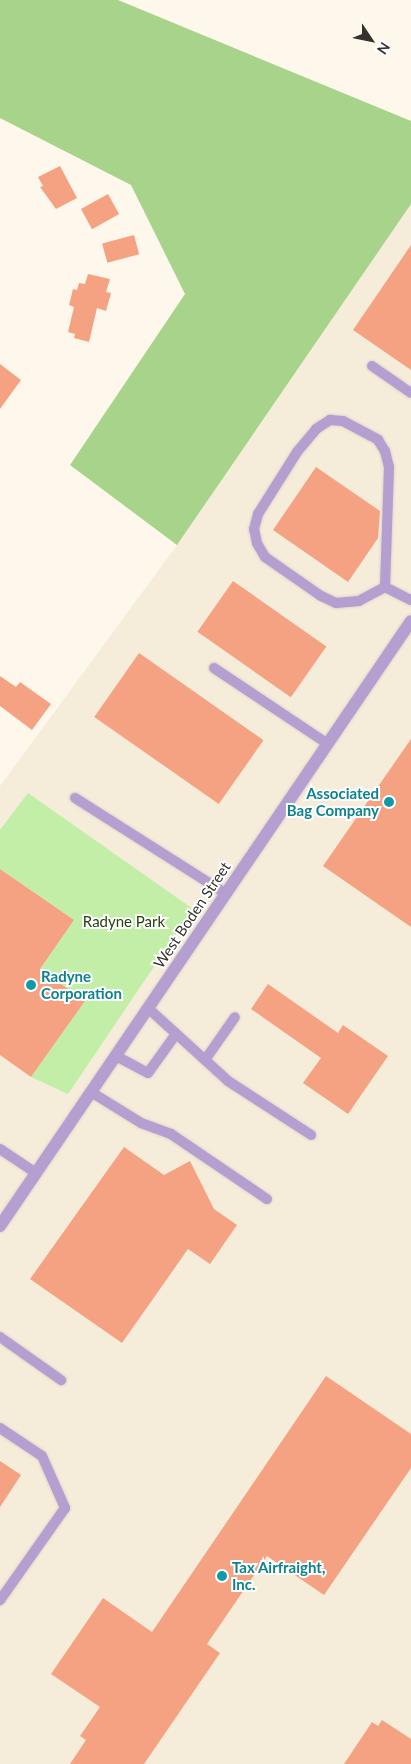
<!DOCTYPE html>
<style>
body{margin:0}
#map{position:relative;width:411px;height:1764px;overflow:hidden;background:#fef8ec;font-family:Lato,sans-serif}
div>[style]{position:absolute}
.built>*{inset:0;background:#f5ecda}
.green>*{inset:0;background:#c2eea8}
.forest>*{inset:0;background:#a7d38b}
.building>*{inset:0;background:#f4a282;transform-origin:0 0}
.roads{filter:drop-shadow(0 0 1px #dad4ca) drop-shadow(0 0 1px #dad4ca)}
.lane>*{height:10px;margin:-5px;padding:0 5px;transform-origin:5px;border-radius:5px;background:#b59ed0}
.street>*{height:12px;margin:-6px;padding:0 6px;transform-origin:6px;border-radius:6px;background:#b59ed0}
.dots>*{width:14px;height:14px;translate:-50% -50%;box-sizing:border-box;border:2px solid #fff;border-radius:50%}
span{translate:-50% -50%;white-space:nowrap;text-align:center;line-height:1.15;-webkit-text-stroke:4px #fff;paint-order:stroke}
.culture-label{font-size:15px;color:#0d838f;font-weight:700}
.right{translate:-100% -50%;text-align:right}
.left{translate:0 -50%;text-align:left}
.street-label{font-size:15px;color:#35322e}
.park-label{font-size:15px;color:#25410f}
.north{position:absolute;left:346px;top:15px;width:50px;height:50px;-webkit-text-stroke:4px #fff;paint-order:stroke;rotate:124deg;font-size:14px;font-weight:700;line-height:20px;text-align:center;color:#35322e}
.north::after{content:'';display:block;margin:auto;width:18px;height:22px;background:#35322e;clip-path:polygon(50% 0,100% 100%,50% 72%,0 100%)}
</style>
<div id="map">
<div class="built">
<i style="clip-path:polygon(411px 204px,411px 1764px,0 1764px,0 786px,177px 545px)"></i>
</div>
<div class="green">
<i style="clip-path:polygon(28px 793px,193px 909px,68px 1094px,31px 1077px,85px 1001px,40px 969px,74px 920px,0 869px,0 830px)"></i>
</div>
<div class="forest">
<i style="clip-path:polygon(0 0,118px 0,411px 121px,411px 204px,177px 545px,70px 465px,185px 294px,131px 185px,0 118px)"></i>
</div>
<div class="building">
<i style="clip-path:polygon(60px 166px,77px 198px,56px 209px,40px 187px,43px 186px,38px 177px)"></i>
<i style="left:108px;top:194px;width:23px;height:31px;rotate:61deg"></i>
<i style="left:134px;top:235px;width:20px;height:33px;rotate:75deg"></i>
<i style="clip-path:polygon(411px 245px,411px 370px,353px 330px)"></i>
<i style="clip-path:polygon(88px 274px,110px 279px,106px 292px,111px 293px,106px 311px,97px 308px,89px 342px,74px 338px,75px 334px,68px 332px,74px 307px,69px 305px,73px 289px,77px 290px,79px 283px,85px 284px)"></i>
<i style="clip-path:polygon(0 364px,21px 380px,0 409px)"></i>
<i style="clip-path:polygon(316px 467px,380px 511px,378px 538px,348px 582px,273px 530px)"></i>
<i style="left:233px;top:581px;width:114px;height:62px;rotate:35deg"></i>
<i style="left:139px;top:653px;width:152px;height:78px;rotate:35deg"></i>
<i style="clip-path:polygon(0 676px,16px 687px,20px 682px,51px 704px,32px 730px,0 706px)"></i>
<i style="clip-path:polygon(411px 739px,411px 927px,323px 866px)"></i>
<i style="clip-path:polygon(0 869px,74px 920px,40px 969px,85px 1001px,31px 1077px,0 1055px)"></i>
<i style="clip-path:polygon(268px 984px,338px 1033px,343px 1025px,388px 1056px,348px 1114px,303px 1083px,321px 1058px,251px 1009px)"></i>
<i style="clip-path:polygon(124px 1147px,164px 1175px,190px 1161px,214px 1209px,237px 1225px,210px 1264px,188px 1249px,122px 1343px,30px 1279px)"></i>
<i style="clip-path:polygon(326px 1376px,411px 1434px,411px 1468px,324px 1595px,267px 1556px,207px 1644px,220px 1653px,144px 1764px,70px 1764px,86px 1740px,80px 1736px,100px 1707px,51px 1674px,103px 1598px,152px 1632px)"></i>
<i style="clip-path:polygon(0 1461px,21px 1475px,0 1507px)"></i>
<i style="clip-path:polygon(382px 1720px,411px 1739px,411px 1764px,344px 1764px,372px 1722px,378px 1726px)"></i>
</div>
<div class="roads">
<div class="lane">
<i style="left:372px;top:366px;width:47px;rotate:34.7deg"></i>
<i style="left:330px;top:420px;width:13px;rotate:4deg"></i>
<i style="left:343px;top:421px;width:40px;rotate:28deg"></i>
<i style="left:378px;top:440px;width:13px;rotate:58deg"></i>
<i style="left:385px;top:451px;width:16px;rotate:76deg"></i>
<i style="left:389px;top:467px;width:120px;rotate:91.9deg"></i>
<i style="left:385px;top:587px;width:30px;rotate:152deg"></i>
<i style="left:359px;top:601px;width:23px;rotate:175deg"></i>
<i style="left:336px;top:603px;width:17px;rotate:-155deg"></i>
<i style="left:321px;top:596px;width:68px;rotate:-145.1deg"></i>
<i style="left:265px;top:557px;width:16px;rotate:-120deg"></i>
<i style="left:257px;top:543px;width:14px;rotate:-102deg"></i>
<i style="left:254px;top:529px;width:16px;rotate:-75deg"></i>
<i style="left:258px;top:514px;width:73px;rotate:-57.8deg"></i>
<i style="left:297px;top:452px;width:30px;rotate:-50deg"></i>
<i style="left:316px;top:429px;width:17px;rotate:-33deg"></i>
<i style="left:385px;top:587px;width:29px;rotate:27deg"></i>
<i style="left:214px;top:668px;width:137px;rotate:33.7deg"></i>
<i style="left:75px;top:798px;width:179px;rotate:32.4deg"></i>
<i style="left:149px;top:1009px;width:107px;rotate:42.3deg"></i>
<i style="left:228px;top:1081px;width:99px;rotate:33deg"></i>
<i style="left:116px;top:1056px;width:36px;rotate:28deg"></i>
<i style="left:148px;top:1073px;width:48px;rotate:-54.3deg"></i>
<i style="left:205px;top:1060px;width:52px;rotate:-55.1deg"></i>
<i style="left:91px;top:1092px;width:59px;rotate:31.8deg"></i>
<i style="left:141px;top:1123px;width:32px;rotate:20deg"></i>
<i style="left:171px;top:1134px;width:116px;rotate:34.1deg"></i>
<i style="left:0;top:1149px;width:43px;rotate:33.7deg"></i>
<i style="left:0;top:1337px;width:75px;rotate:35.2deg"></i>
<i style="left:0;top:1428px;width:50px;rotate:33.7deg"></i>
<i style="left:42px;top:1456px;width:57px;rotate:66.1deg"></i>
<i style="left:65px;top:1508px;width:113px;rotate:125.2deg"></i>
</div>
<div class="street">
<i style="left:0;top:1226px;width:731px;rotate:-55.81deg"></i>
</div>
</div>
<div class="dots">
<i style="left:389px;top:802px;background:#0f9aa8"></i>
<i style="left:31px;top:985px;background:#0f9aa8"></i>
<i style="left:222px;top:1576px;background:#0f9aa8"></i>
</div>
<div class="culture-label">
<span class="right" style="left:379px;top:802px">Associated<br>Bag Company</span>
<span class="left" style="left:41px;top:985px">Radyne<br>Corporation</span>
<span class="left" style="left:232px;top:1576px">Tax Airfraight,<br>Inc.</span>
</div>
<div class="street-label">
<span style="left:192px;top:915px;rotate:-56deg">West Boden Street</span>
</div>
<div class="park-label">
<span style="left:124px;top:922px">Radyne Park</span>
</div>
<div class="north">N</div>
</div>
